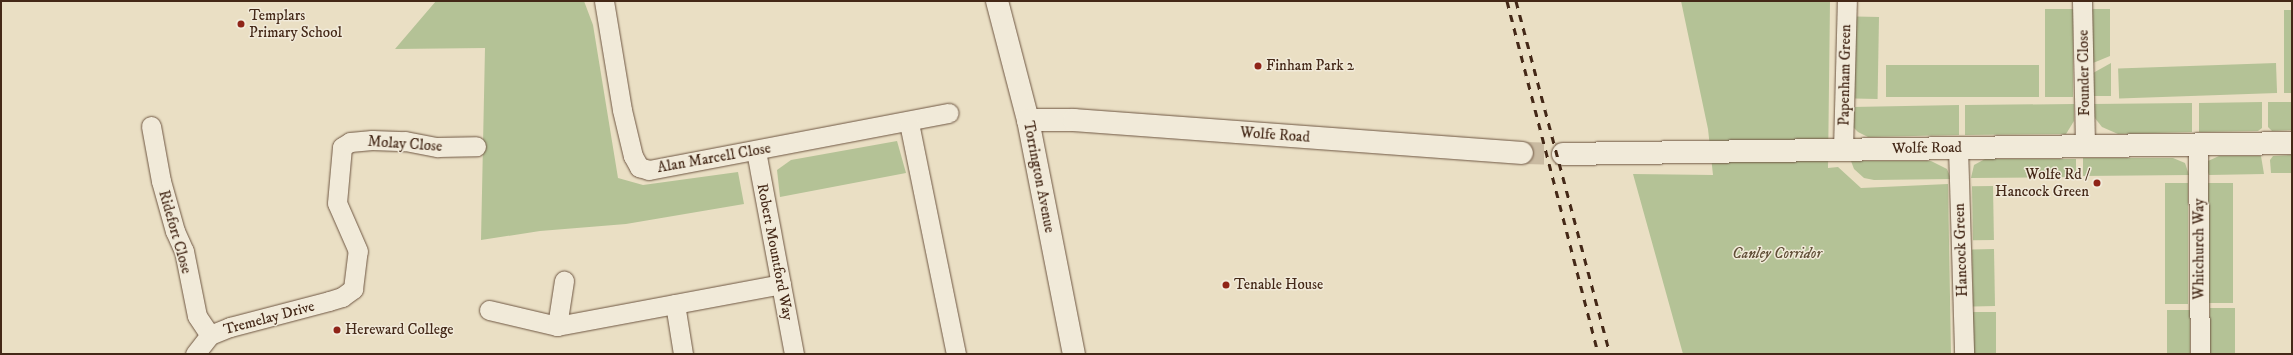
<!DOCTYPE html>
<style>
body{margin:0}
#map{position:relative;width:2293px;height:355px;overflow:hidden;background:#eadfc4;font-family:"IM FELL DW Pica",serif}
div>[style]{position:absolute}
.green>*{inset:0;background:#b4c296;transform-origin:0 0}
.tertiary-tunnel>*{height:22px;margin-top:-11px;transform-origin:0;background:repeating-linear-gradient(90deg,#c9baa1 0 22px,transparent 0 33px)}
.roads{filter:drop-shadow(0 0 1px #6e5642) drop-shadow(0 0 1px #6e5642)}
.minor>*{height:19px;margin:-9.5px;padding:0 9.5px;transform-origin:9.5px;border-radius:9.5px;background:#f1ead9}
.tertiary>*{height:22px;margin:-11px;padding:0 11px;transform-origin:11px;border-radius:11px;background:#f1ead9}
.rail>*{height:3px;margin-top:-1.5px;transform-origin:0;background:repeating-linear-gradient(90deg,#442817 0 7px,transparent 0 14px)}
.dots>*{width:11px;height:11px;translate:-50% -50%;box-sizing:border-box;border:2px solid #f1ead9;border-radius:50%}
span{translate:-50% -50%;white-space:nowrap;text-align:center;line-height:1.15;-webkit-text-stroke:3px #f1ead9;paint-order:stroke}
.poi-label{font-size:15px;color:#442817}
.left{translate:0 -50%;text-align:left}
.right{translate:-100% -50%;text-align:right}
.street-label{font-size:15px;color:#442817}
.park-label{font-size:15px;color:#604e37;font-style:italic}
.frame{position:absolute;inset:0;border:2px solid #442817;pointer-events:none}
</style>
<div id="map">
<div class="green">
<i style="clip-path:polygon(436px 1px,584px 1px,593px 25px,618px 178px,643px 185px,738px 172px,744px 204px,626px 224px,540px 231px,481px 240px,485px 48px,395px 49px)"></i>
<i style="clip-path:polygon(1681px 1px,1830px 1px,1828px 168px,1838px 167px,1861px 188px,1948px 184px,1951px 354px,1683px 354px,1633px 174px,1713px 175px,1708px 129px)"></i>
<i style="left:2045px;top:9px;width:28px;height:88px"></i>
<i style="clip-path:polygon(2092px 9px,2110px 9px,2110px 56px,2093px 63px)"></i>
<i style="left:2292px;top:10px;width:83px;height:8px;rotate:90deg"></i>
<i style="left:1879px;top:17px;width:82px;height:23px;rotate:91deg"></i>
<i style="clip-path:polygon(2111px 63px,2111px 96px,2092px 96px,2093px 73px)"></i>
<i style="left:2276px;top:63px;width:30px;height:158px;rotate:88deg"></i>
<i style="left:2039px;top:65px;width:32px;height:153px;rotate:90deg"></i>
<i style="clip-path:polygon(2262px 102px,2262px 128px,2258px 131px,2199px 132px,2199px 103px)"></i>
<i style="clip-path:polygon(2268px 102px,2292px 102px,2292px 130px,2272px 131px,2268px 127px)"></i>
<i style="clip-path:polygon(2192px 103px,2192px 132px,2118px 134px,2102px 127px,2094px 117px,2092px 104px)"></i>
<i style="clip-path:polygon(2074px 104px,2074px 121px,2066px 134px,1965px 135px,1965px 105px)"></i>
<i style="clip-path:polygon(1959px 105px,1959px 135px,1868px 137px,1858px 132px,1852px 126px,1852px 107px)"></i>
<i style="clip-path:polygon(897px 141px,906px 173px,780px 197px,777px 170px,791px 160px)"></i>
<i style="clip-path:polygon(2292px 155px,2292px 173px,2271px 173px,2270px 160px,2273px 156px)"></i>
<i style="clip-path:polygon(2219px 156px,2261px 156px,2264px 174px,2209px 175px,2206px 167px,2208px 161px)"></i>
<i style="clip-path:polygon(2083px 158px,2173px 158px,2185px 163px,2189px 175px,2083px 176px)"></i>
<i style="clip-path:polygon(1985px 159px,2076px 159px,2076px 177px,1971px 178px,1974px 165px)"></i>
<i style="clip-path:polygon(1851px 161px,1931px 161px,1947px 169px,1951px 179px,1874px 180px,1864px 178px,1854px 169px)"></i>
<i style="left:2165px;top:183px;width:23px;height:121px"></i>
<i style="left:2208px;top:183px;width:25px;height:120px"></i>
<i style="left:1993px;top:186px;width:54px;height:21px;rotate:89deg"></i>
<i style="left:1994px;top:249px;width:57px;height:22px;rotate:89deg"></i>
<i style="left:2210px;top:308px;width:25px;height:46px"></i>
<i style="left:2167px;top:310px;width:23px;height:44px"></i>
<i style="left:1973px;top:312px;width:23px;height:42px"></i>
</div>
<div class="tertiary-tunnel">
<i style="left:1522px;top:153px;width:41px;rotate:1.4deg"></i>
</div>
<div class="roads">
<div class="minor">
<i style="left:604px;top:1px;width:110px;rotate:80.6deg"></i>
<i style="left:622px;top:110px;width:47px;rotate:76.6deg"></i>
<i style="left:633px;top:156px;width:13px;rotate:61deg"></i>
<i style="left:639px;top:167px;width:10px;rotate:17deg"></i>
<i style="left:649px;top:170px;width:305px;rotate:-10.8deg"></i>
<i style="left:2082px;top:1px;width:145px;rotate:88.8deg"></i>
<i style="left:909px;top:123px;width:236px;rotate:78.5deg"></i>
<i style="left:151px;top:126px;width:56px;rotate:79.7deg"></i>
<i style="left:161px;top:181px;width:52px;rotate:74.4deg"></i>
<i style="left:175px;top:231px;width:22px;rotate:66deg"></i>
<i style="left:184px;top:251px;width:66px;rotate:78.7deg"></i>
<i style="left:197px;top:316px;width:23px;rotate:56deg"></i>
<i style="left:2198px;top:144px;width:210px;rotate:89.5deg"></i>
<i style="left:1958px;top:147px;width:207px;rotate:88.3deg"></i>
<i style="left:1843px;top:149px;width:148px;rotate:-88.5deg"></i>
<i style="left:756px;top:151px;width:207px;rotate:79.4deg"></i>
<i style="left:675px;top:304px;width:51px;rotate:80.9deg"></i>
<i style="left:489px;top:310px;width:70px;rotate:13.2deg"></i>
<i style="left:557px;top:326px;width:228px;rotate:-10.6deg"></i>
<i style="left:557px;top:326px;width:46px;rotate:-81.2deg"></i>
<i style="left:195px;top:354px;width:24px;rotate:-52deg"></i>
<i style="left:210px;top:335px;width:22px;rotate:-22deg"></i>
<i style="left:230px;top:327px;width:102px;rotate:-14.7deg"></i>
<i style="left:329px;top:301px;width:14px;rotate:-17deg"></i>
<i style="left:342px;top:297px;width:14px;rotate:-36deg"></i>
<i style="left:353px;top:289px;width:38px;rotate:-83deg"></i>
<i style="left:358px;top:251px;width:52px;rotate:-113.6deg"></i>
<i style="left:337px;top:203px;width:56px;rotate:-84.9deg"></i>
<i style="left:342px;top:147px;width:9px;rotate:-32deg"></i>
<i style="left:350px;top:142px;width:22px;rotate:-5deg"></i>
<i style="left:372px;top:140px;width:33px;rotate:2deg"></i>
<i style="left:405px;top:141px;width:33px;rotate:11deg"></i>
<i style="left:437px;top:147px;width:39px;rotate:-1deg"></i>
</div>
<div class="tertiary">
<i style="left:997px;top:1px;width:123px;rotate:75.4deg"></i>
<i style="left:1028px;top:120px;width:238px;rotate:78.9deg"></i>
<i style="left:1028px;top:120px;width:46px"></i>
<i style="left:1074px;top:120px;width:449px;rotate:4.2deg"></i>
<i style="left:1563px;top:154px;width:729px;rotate:-0.86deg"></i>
</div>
</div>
<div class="rail">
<i style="left:1507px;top:1px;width:365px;rotate:75.5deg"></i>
<i style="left:1516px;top:1px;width:365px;rotate:75.1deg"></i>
</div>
<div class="dots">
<i style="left:241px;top:24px;background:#8f2418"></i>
<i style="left:1258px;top:66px;background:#8f2418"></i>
<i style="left:2097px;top:183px;background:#8f2418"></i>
<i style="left:1226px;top:285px;background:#8f2418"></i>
<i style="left:337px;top:330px;background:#8f2418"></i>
</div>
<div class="poi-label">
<span class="left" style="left:249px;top:24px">Templars<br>Primary School</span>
<span class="left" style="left:1266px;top:66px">Finham Park 2</span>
<span class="right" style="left:2089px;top:183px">Wolfe Rd /<br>Hancock Green</span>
<span class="left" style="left:1234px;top:285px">Tenable House</span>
<span class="left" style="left:345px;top:330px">Hereward College</span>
</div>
<div class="street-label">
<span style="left:2084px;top:73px;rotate:-91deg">Founder Close</span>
<span style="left:1845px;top:75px;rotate:-89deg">Papenham Green</span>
<span style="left:1275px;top:135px;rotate:4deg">Wolfe Road</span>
<span style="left:405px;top:144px;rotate:4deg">Molay Close</span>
<span style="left:1927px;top:148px;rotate:-1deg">Wolfe Road</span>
<span style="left:714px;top:158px;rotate:-10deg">Alan Marcell Close</span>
<span style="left:1039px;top:177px;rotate:79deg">Torrington Avenue</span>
<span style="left:175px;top:232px;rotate:74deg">Ridefort Close</span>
<span style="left:2199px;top:249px;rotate:-90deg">Whitchurch Way</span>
<span style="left:1961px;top:250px;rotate:-92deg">Hancock Green</span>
<span style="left:775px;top:252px;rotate:79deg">Robert Mountford Way</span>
<span style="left:269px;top:318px;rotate:-15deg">Tremelay Drive</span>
</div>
<div class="park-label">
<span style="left:1777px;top:254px">Canley Corridor</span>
</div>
<div class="frame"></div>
</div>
